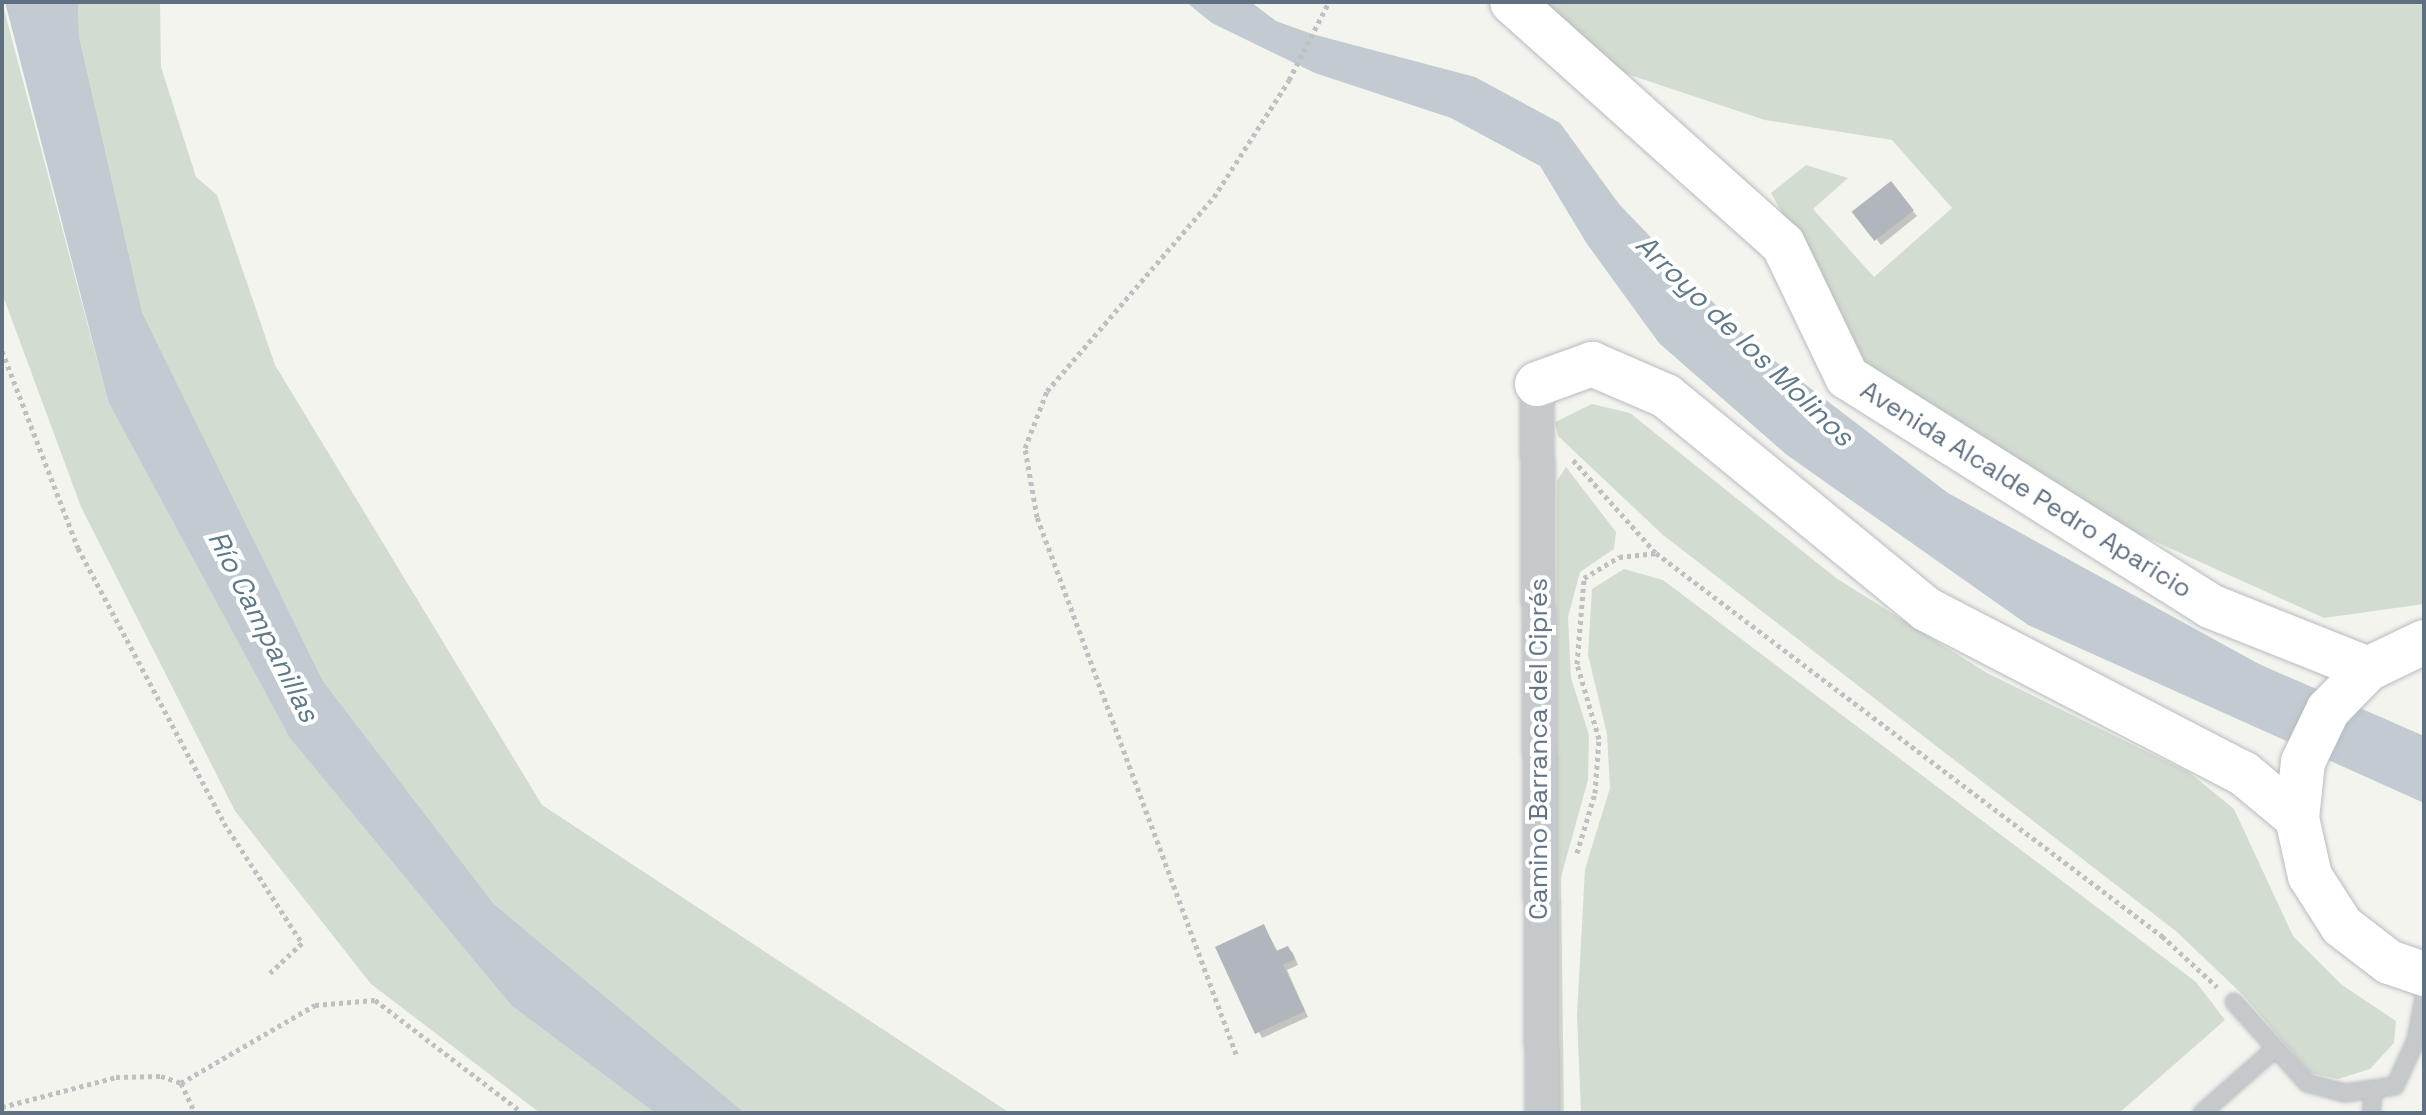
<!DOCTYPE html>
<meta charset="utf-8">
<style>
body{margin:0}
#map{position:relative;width:2426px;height:1115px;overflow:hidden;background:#f4f4ef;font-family:"Space Grotesk",sans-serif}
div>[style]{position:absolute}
.green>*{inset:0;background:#d3dcd0}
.water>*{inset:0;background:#c2cbd1}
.shadow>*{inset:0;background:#0003}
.building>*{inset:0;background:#b0b6bc;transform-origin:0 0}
.path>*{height:5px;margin-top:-2.5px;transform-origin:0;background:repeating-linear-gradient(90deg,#bec0c2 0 4px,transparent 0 8px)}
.roads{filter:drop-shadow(0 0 2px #b7bbc0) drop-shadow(0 0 2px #b7bbc0)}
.lane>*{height:16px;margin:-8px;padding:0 8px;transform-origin:8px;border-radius:8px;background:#c6c9cc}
.street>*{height:32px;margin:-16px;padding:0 16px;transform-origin:16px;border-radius:16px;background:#c6c9cc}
.secondary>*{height:44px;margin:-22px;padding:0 22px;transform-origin:22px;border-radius:22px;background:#fff}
span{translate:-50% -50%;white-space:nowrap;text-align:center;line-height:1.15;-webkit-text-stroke:8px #fff;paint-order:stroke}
.street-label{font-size:26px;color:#607083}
.water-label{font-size:28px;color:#607989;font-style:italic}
.frame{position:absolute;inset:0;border:4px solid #607083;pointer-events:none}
</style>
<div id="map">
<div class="green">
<i style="clip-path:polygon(2px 2px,108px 401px,512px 1006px,655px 1113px,540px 1113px,371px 984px,235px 811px,81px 507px,2px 293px)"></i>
<i style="clip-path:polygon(78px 2px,160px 2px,161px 67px,196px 177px,217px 195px,275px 365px,542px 805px,1010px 1113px,745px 1113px,494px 904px,323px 681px,142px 312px,79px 36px)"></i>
<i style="clip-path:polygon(1545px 2px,2424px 2px,2424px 604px,2324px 618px,2092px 513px,1871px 374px,1771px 193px,1806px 165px,1848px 178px,1813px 209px,1874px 277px,1952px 208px,1892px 140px,1765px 120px,1627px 74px,1575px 35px)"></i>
<i style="clip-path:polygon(1592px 404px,1630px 413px,1836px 578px,1987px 673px,2190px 773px,2234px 809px,2293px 936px,2342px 985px,2396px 1021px,2394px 1043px,2370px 1069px,2338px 1079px,2310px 1073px,2243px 995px,2177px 932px,1663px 535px,1558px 436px,1555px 422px)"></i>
<i style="clip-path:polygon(1566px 467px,1616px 532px,1614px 549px,1580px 572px,1568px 617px,1571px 678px,1589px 735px,1588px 780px,1561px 877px,1564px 1113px,1554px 1113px,1557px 481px)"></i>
<i style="clip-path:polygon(1624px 569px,1663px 580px,2196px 982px,2225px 1020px,2119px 1113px,1581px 1113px,1577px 1015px,1585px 869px,1610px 788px,1607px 734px,1588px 655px,1592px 589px)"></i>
</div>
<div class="water">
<i style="clip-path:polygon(5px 2px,78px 2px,79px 36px,142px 312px,323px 681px,494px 904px,745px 1113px,655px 1113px,512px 1006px,290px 738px,108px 401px)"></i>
<i style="clip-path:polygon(1186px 2px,1251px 2px,1276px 21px,1312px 34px,1475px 77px,1560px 123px,1619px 204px,1755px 346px,1948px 493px,2259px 664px,2424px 736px,2424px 803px,2028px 625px,1787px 455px,1659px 343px,1587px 244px,1540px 166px,1451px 118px,1315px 73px,1212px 23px)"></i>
</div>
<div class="shadow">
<i style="clip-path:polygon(1895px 189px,1917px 216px,1881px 245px,1877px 240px)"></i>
<i style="clip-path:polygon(1264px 926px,1278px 952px,1288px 948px,1293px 953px,1298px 965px,1287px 970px,1308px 1017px,1262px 1038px,1217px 948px)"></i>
</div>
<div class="building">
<i style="left:1891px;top:181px;width:37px;height:50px;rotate:52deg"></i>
<i style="clip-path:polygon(1264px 924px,1276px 951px,1288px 946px,1295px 959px,1283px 965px,1305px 1011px,1255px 1034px,1215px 947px)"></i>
</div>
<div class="path">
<i style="left:2px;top:351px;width:211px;rotate:68.9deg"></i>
<i style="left:78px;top:548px;width:311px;rotate:62deg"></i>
<i style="left:224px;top:823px;width:143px;rotate:57deg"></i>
<i style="left:302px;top:943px;width:44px;rotate:136.8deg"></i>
<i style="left:1573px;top:460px;width:125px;rotate:48.3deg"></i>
<i style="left:1656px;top:553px;width:635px;rotate:37.12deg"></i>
<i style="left:2162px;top:936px;width:75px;rotate:42.8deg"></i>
<i style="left:1577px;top:853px;width:63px;rotate:-73.3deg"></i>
<i style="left:1595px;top:793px;width:54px;rotate:-85.8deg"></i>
<i style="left:1599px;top:739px;width:78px;rotate:-106.3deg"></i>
<i style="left:1577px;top:664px;width:86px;rotate:-85.3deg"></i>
<i style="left:1584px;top:578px;width:41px;rotate:-31deg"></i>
<i style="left:1619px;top:557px;width:36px;rotate:-6deg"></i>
<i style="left:1236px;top:1054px;width:573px;rotate:-110.33deg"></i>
<i style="left:1037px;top:517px;width:70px;rotate:-99.9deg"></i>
<i style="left:1025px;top:448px;width:61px;rotate:-68.9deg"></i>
<i style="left:1047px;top:391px;width:256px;rotate:-49.3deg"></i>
<i style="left:1214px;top:197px;width:139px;rotate:-57.3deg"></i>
<i style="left:1289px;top:80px;width:88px;rotate:-62.9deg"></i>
<i style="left:181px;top:1083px;width:155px;rotate:-30.2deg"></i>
<i style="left:315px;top:1005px;width:60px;rotate:-4.8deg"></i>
<i style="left:375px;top:1000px;width:186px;rotate:37.4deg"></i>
<i style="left:2px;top:1107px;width:118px;rotate:-14.7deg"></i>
<i style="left:116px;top:1077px;width:45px;rotate:-1.3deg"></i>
<i style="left:161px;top:1076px;width:21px;rotate:19deg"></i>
<i style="left:181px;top:1083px;width:33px;rotate:65deg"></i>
</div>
<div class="roads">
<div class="lane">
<i style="left:2234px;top:1002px;width:109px;rotate:48deg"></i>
<i style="left:2307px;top:1083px;width:39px;rotate:15deg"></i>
<i style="left:2345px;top:1093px;width:50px;rotate:-8deg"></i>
<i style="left:2395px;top:1086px;width:51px;rotate:-65.5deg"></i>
<i style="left:2416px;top:1040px;width:43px;rotate:-79.2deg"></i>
<i style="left:2202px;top:1113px;width:98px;rotate:-41.3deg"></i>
<i style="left:2371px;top:1113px;width:24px;rotate:-83deg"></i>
</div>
<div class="street">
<i style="left:1537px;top:384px;width:729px;rotate:89.61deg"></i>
</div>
<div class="secondary">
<i style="left:1512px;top:2px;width:363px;rotate:41.8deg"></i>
<i style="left:1783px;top:244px;width:148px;rotate:64.3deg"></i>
<i style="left:1847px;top:377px;width:429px;rotate:32.2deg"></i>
<i style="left:2210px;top:606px;width:170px;rotate:21.7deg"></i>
<i style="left:1537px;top:384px;width:59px;rotate:-20deg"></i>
<i style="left:1592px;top:364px;width:81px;rotate:23.4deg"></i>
<i style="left:1666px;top:396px;width:336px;rotate:39.3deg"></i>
<i style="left:1926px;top:609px;width:357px;rotate:27.4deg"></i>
<i style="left:2243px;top:773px;width:70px;rotate:39.8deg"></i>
<i style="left:2424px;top:642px;width:62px;rotate:154.3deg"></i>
<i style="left:2368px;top:669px;width:57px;rotate:134.3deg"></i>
<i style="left:2328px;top:710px;width:58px;rotate:115.7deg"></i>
<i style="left:2303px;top:762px;width:56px;rotate:96.1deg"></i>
<i style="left:2297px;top:818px;width:59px;rotate:77.4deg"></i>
<i style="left:2310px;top:876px;width:59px;rotate:57.4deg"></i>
<i style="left:2342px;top:926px;width:59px;rotate:37.5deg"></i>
<i style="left:2389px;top:962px;width:37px;rotate:19deg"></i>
</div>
</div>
<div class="street-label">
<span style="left:2026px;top:490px;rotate:32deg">Avenida Alcalde Pedro Aparicio</span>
<span style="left:1539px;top:749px;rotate:-90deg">Camino Barranca del Ciprés</span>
</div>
<div class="water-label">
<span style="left:1745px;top:340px;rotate:44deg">Arroyo de los Molinos</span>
<span style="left:264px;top:626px;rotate:63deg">Río Campanillas</span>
</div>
<div class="frame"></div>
</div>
